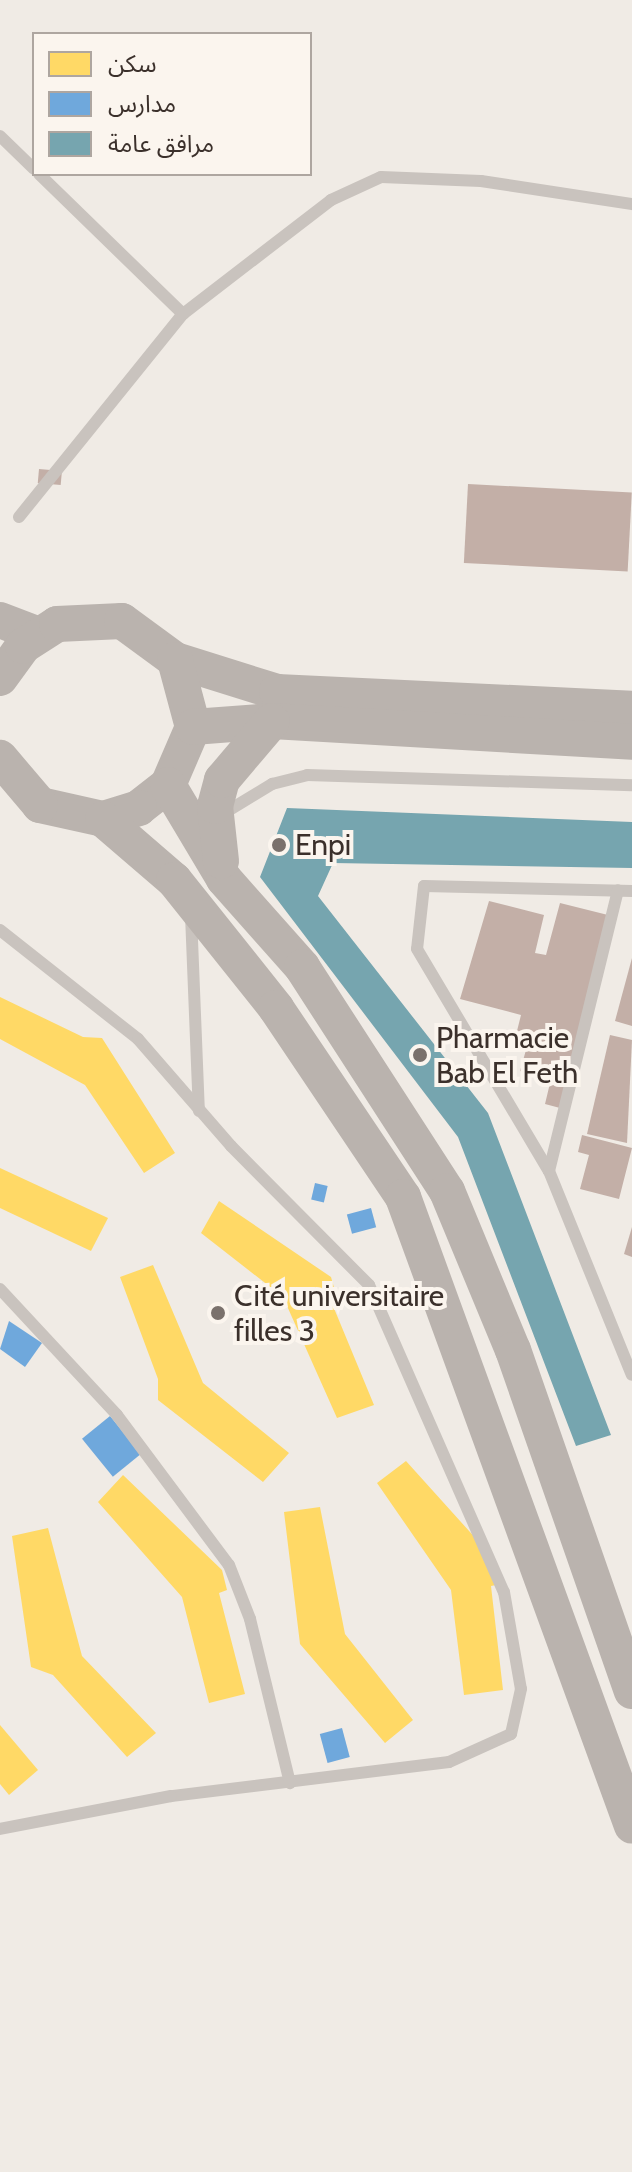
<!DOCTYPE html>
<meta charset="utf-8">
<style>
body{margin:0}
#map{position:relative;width:632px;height:2172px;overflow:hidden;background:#f0ebe5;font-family:Cabin,"Noto Sans Arabic",sans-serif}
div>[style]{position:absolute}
.homes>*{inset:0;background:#ffd966}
.schools>*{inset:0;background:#6fa8dc;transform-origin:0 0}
.public>*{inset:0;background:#76a5af}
.building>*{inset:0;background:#c3afa7;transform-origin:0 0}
.lane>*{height:12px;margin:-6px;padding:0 6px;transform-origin:6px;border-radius:6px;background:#c9c3be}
.secondary>*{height:36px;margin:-18px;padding:0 18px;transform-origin:18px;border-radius:18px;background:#bab3ae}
.dots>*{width:22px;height:22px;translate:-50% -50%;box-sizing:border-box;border:4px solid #fbf5ee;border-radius:50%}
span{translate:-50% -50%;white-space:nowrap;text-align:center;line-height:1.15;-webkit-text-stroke:8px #fbf5ee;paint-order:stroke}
.poi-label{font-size:30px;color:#3b302b}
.left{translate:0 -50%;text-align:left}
.legend{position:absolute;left:32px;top:32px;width:280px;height:144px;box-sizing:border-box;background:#fbf5ee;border:2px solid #aea6a0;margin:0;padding:10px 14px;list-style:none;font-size:24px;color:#3b302b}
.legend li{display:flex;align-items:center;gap:16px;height:40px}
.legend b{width:40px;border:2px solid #aea6a0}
</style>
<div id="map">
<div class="homes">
<i style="clip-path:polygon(0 997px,83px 1037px,102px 1038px,175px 1153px,144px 1173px,85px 1085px,0 1039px)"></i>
<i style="clip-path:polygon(0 1168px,108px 1218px,91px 1251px,0 1208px)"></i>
<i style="clip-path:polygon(219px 1201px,331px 1277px,337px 1298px,331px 1301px,374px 1405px,337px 1418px,283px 1297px,201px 1233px)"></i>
<i style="clip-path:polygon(153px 1265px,203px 1383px,289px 1453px,263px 1482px,158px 1400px,158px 1379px,120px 1277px)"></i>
<i style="clip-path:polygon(406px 1461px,479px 1542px,496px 1585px,491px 1586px,503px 1690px,464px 1695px,451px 1590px,377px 1483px)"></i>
<i style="clip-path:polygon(123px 1475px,222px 1570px,227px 1590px,219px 1593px,245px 1694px,209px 1703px,182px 1597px,98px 1502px)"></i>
<i style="clip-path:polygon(320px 1507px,345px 1634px,413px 1720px,385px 1743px,300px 1644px,284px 1512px)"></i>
<i style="clip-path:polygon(48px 1528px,82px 1656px,156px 1733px,127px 1757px,53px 1675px,31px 1667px,12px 1536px)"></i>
<i style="clip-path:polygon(0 1725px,38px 1770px,9px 1795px,0 1784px)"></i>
</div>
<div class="schools">
<i style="left:315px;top:1183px;width:13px;height:17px;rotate:13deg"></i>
<i style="left:371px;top:1208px;width:20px;height:25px;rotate:75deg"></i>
<i style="clip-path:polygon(9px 1321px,42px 1343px,25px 1367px,0 1349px)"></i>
<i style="left:110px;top:1416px;width:49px;height:36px;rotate:51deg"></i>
<i style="left:342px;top:1728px;width:30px;height:23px;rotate:75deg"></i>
</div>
<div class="public">
<i style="clip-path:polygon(287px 808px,632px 822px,632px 868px,333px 863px,318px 896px,488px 1113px,611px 1435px,576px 1446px,458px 1137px,260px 877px)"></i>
</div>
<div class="building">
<i style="left:39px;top:469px;width:23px;height:14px;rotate:5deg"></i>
<i style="left:468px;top:484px;width:164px;height:79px;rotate:3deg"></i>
<i style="clip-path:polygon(489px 901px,544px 915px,535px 953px,546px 955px,560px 903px,608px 915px,560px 1108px,545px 1104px,551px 1079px,520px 1071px,526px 1050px,513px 1047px,521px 1015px,460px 999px)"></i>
<i style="clip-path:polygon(632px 958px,632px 1026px,615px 1021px)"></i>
<i style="clip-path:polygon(610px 1035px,632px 1040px,627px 1143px,587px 1134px)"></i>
<i style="clip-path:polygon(582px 1135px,632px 1148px,619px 1199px,580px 1189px,589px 1155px,578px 1152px)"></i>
<i style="clip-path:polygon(632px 1227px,632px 1257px,624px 1254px)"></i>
</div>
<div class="lane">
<i style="left:0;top:136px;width:47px;rotate:44.1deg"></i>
<i style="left:39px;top:174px;width:201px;rotate:44.2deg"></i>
<i style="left:19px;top:517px;width:261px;rotate:-51.1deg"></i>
<i style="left:183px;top:314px;width:187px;rotate:-37.6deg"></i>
<i style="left:331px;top:200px;width:55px;rotate:-24.7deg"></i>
<i style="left:381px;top:177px;width:100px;rotate:2.3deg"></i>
<i style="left:481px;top:181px;width:153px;rotate:8.7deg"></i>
<i style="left:221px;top:815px;width:60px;rotate:-31.3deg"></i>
<i style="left:272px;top:784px;width:36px;rotate:-14deg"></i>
<i style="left:307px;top:775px;width:325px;rotate:1.8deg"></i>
<i style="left:632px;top:891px;width:208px;rotate:-178.6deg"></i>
<i style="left:424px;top:886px;width:63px;rotate:96.3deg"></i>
<i style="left:417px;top:949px;width:258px;rotate:59.3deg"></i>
<i style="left:549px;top:1171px;width:220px;rotate:67.9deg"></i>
<i style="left:191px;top:915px;width:196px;rotate:87.7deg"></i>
<i style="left:0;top:930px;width:176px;rotate:38.3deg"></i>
<i style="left:138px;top:1039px;width:142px;rotate:49deg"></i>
<i style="left:231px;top:1146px;width:196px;rotate:45.2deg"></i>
<i style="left:369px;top:1285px;width:335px;rotate:66.3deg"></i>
<i style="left:504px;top:1592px;width:98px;rotate:80.1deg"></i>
<i style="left:521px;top:1689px;width:46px;rotate:102.5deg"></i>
<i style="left:511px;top:1734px;width:68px;rotate:155.7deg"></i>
<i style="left:449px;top:1762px;width:280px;rotate:173deg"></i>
<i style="left:171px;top:1796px;width:174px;rotate:169.1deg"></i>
<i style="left:549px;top:1171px;width:289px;rotate:-76.2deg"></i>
<i style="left:0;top:1289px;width:172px;rotate:47.1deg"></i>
<i style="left:117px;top:1415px;width:187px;rotate:53.3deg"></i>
<i style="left:229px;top:1565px;width:58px;rotate:68.7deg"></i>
<i style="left:250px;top:1619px;width:169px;rotate:76.3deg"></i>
</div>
<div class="secondary">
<i style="left:0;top:620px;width:40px;rotate:21deg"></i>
<i style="left:175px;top:660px;width:107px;rotate:17.4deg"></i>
<i style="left:277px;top:692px;width:355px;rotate:2.7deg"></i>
<i style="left:0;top:678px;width:39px;rotate:-54deg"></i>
<i style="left:23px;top:646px;width:40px;rotate:-32.9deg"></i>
<i style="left:57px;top:624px;width:65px;rotate:-2.6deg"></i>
<i style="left:122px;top:621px;width:66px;rotate:36.3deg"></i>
<i style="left:175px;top:660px;width:69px;rotate:75deg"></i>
<i style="left:193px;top:727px;width:63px;rotate:113.3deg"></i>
<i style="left:168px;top:785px;width:37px;rotate:142deg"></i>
<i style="left:139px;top:808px;width:38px;rotate:163deg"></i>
<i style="left:103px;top:819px;width:65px;rotate:-167.5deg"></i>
<i style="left:40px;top:805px;width:62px;rotate:-130.4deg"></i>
<i style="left:193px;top:727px;width:79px;rotate:-4.3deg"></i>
<i style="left:272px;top:721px;width:361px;rotate:3.3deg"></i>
<i style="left:168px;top:785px;width:109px;rotate:59.2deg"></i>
<i style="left:224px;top:879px;width:118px;rotate:48.4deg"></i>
<i style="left:302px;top:967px;width:267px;rotate:57.1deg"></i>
<i style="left:447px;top:1191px;width:172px;rotate:67.5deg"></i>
<i style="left:513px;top:1350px;width:361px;rotate:70.8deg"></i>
<i style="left:103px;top:819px;width:94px;rotate:40.7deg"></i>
<i style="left:174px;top:880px;width:164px;rotate:51.4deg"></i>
<i style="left:276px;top:1008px;width:228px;rotate:56.1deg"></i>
<i style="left:403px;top:1197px;width:669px;rotate:69.99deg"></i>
<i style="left:221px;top:861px;width:55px;rotate:-96.2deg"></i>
<i style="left:215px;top:806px;width:27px;rotate:-75deg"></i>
<i style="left:222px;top:780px;width:77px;rotate:-49.7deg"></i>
</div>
<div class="dots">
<i style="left:279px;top:845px;background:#7a716c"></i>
<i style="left:420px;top:1055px;background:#7a716c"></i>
<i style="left:218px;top:1313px;background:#7a716c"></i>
</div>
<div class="poi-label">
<span class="left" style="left:295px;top:845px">Enpi</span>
<span class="left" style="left:436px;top:1055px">Pharmacie<br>Bab El Feth</span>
<span class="left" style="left:234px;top:1313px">Cité universitaire<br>filles 3</span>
</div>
<ul class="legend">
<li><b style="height:22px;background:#ffd966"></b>سكن</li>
<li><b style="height:22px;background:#6fa8dc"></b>مدارس</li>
<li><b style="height:22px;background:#76a5af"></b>مرافق عامة</li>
</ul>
</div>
